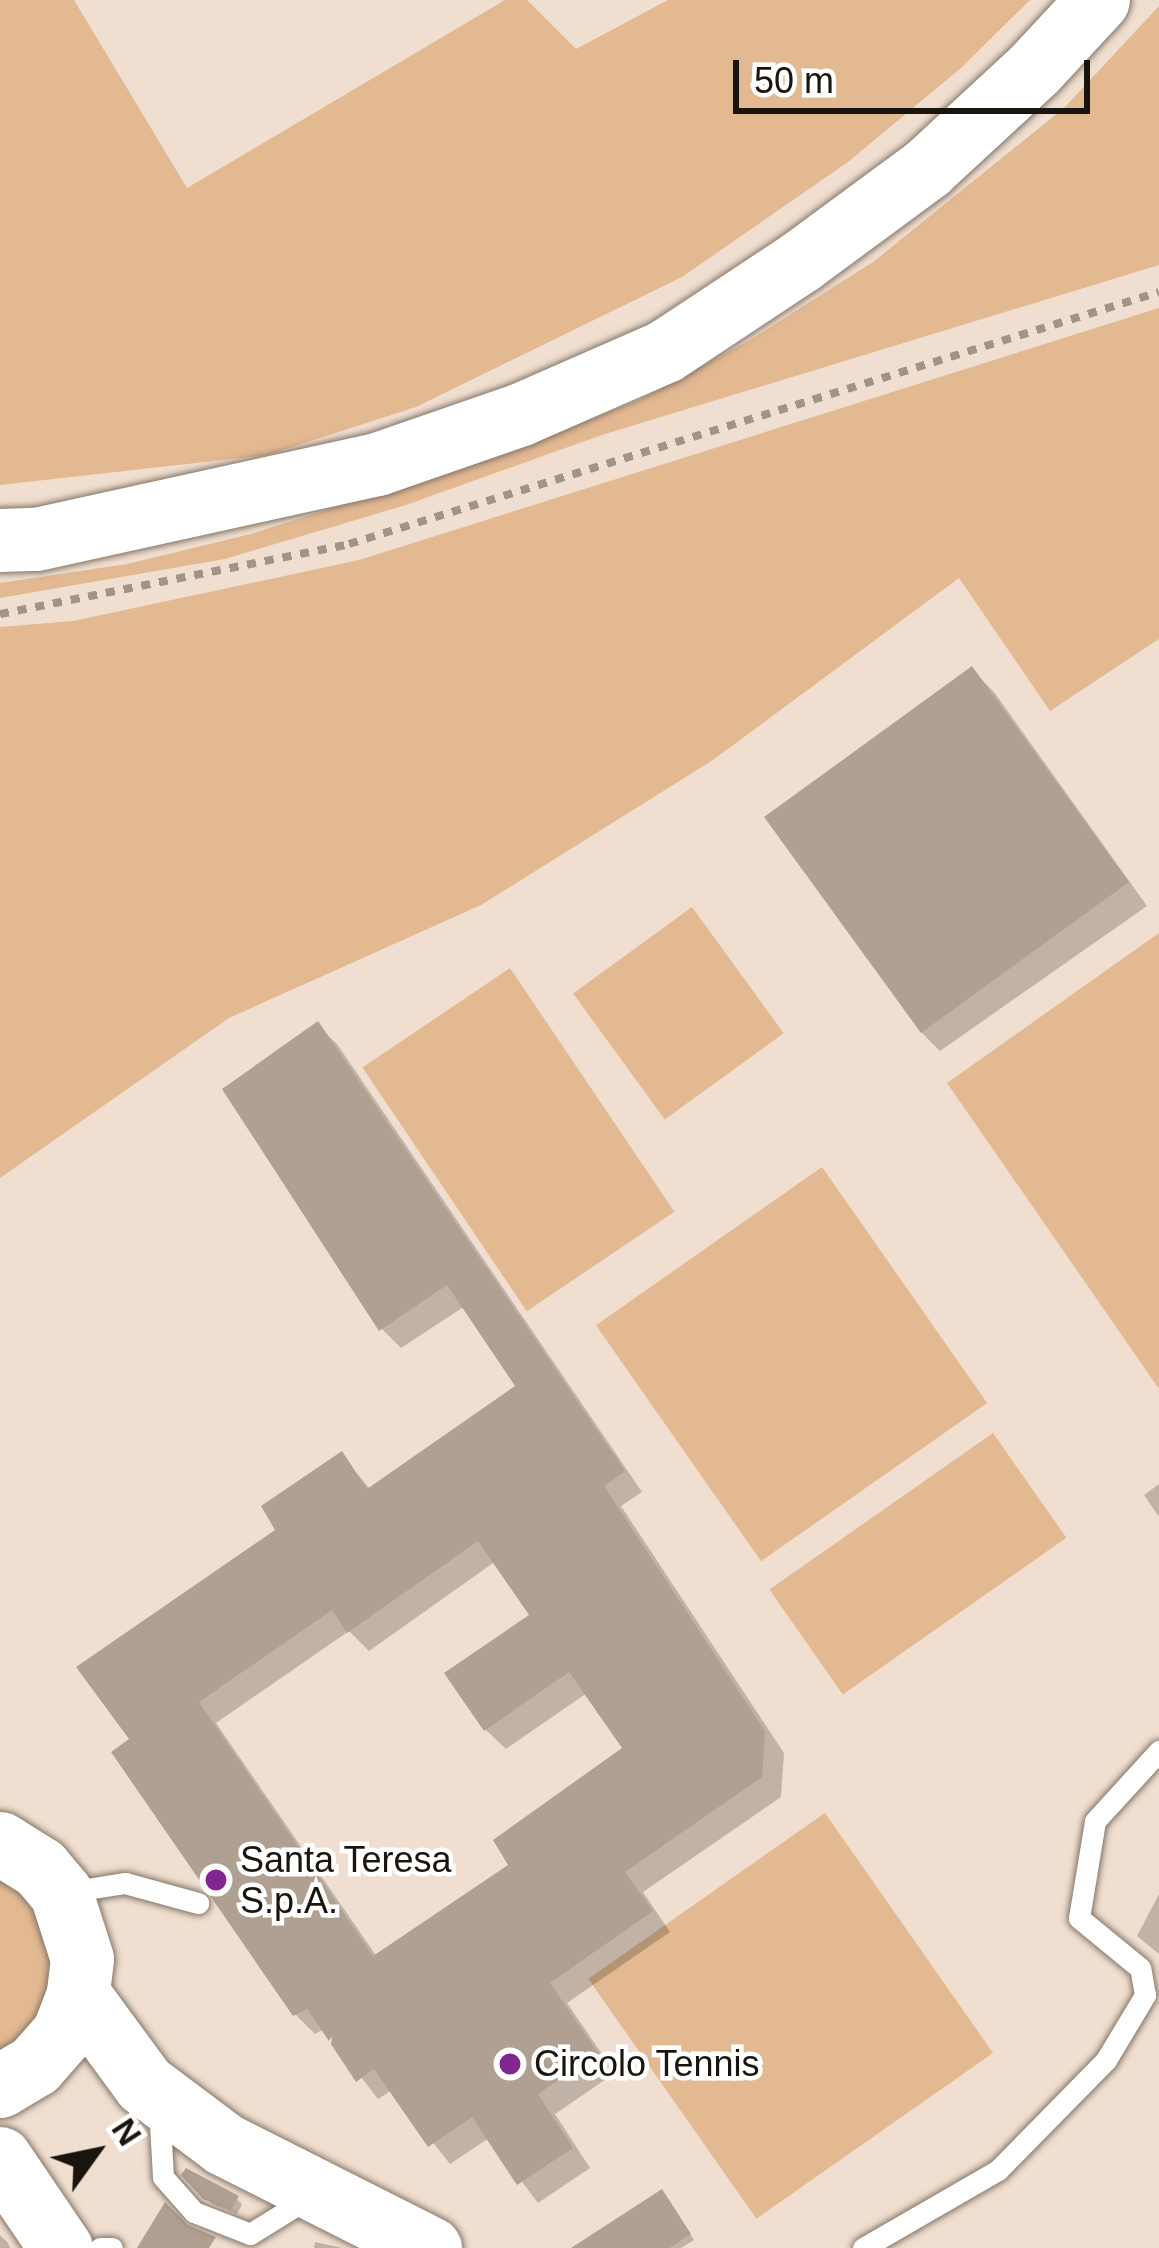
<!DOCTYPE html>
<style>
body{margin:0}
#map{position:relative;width:1159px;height:2248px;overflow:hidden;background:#f0dfd0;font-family:Arial,sans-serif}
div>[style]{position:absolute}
.green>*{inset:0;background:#e3b992;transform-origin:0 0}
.shadow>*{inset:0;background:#0003}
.building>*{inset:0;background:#b0a091;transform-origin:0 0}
.path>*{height:8px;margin-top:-4px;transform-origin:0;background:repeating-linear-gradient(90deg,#a09488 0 9px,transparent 0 18px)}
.roads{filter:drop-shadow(0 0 3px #857669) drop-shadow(0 0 3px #857669)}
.lane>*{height:21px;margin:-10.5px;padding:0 10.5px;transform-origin:10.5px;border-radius:10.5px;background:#fff}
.secondary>*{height:63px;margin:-31.5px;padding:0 31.5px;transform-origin:31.5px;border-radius:31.5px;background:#fff}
.dots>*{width:33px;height:33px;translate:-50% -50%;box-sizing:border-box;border:6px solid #fff;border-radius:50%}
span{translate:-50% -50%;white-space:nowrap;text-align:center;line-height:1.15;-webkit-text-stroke:9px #fff;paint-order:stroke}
.poi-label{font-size:36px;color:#19140e}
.left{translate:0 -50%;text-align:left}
.north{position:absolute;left:36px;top:2092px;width:120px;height:120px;-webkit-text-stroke:9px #fff;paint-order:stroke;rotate:57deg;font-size:33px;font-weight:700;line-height:48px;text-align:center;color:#19140e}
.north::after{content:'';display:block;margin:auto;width:42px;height:54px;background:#19140e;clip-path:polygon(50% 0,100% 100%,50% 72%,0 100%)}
.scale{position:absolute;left:733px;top:60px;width:357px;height:54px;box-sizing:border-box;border:6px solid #19140e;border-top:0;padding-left:15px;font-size:36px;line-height:42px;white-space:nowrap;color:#19140e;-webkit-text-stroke:9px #fff;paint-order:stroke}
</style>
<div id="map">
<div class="green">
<i style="clip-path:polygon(0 0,74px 0,187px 188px,505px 0,527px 0,576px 49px,668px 0,1030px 0,961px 68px,848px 162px,682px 277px,416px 407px,267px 455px,0 485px)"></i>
<i style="clip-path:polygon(1159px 6px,1159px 265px,602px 435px,406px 505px,225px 559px,0 598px,0 583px,127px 564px,251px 534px,431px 477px,638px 401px,750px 340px,873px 262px,1064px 108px)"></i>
<i style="clip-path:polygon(1159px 308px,1159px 639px,1050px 711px,959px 578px,713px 760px,481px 905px,229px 1018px,0 1178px,0 627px,73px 621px,359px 560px)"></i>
<i style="left:692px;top:907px;width:156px;height:147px;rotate:54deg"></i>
<i style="clip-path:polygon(1159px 933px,1159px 1389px,947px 1083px)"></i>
<i style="left:510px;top:968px;width:294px;height:178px;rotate:56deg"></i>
<i style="left:822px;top:1167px;width:288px;height:276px;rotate:55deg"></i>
<i style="left:993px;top:1433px;width:128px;height:273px;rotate:55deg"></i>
<i style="left:825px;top:1813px;width:293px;height:289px;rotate:55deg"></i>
<i style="clip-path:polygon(0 1877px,25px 1898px,43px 1927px,51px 1961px,48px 1995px,33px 2026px,0 2056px)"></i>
</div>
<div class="shadow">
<i style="clip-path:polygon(972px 670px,994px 692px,1147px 906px,940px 1051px,918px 1029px)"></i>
<i style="clip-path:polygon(evenodd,317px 1025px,337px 1044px,642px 1492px,621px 1506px,784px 1753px,781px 1797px,643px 1892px,670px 1932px,567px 2003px,615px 2073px,555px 2114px,590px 2168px,538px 2203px,489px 2138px,450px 2164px,392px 2090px,378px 2099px,324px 2029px,315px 2034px,295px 2014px,133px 1739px,279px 1531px,341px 1455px,371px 1490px,519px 1387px,465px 1306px,401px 1348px,382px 1329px,317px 1025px,496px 1561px,533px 1615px,448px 1674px,486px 1730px,506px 1749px,587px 1693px,626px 1749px,512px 1866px,377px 1957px,216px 1723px,349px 1631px,369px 1651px,496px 1561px)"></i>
<i style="clip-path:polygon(1159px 1484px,1159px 1517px,1144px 1495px)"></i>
<i style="clip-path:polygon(1159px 1894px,1159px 1954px,1137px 1936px)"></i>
<i style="clip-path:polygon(185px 2175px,237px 2199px,242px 2204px,237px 2214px,212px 2204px)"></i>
<i style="clip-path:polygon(667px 2198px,694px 2240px,681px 2248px,623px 2248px)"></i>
<i style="clip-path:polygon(0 2235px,8px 2243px,10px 2248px,0 2248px)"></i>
<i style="clip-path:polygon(315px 2242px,343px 2248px,314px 2248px)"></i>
</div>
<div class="building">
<i style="left:972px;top:666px;width:267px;height:257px;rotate:54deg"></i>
<i style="clip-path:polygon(evenodd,318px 1021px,625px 1471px,604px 1486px,765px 1731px,762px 1777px,625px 1872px,653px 1911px,550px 1983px,598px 2053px,538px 2094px,573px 2148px,517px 2185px,472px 2117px,428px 2147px,374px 2069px,356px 2082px,331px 2044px,333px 2034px,329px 2041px,307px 2009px,293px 2016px,111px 1752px,129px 1739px,76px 1667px,275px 1530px,261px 1506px,342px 1451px,367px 1489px,515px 1386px,447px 1285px,379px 1331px,222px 1089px,318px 1021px,478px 1541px,529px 1615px,444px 1673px,484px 1731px,569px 1672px,622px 1748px,493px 1840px,508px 1865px,373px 1956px,199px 1702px,332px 1610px,347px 1633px,478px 1541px)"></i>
<i style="clip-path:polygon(186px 2168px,239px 2196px,231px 2210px,203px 2199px,181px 2175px)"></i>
<i style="clip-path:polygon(662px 2189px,691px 2234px,669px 2248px,571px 2248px)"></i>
<i style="clip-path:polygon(165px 2202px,188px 2225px,216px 2237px,209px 2248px,137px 2248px)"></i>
</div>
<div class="path">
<i style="left:0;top:614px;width:356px;rotate:-11.3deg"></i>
<i style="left:349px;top:544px;width:848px;rotate:-17.28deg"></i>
</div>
<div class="roads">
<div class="lane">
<i style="left:68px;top:1892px;width:58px;rotate:-9deg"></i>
<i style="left:125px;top:1883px;width:76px;rotate:15.3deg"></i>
<i style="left:159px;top:2107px;width:70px;rotate:86.7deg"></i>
<i style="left:163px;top:2177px;width:47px;rotate:48.5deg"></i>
<i style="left:194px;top:2212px;width:60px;rotate:21.4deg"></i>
<i style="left:250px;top:2234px;width:74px;rotate:-31.8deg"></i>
<i style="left:100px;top:2248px;width:12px"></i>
<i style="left:863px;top:2248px;width:156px;rotate:-30deg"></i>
<i style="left:998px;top:2170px;width:154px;rotate:-45.5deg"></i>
<i style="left:1106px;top:2060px;width:76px;rotate:-59deg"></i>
<i style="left:1145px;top:1995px;width:27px;rotate:-100deg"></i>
<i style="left:1140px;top:1968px;width:79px;rotate:-140.7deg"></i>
<i style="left:1079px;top:1918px;width:98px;rotate:-80.6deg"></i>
<i style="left:1095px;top:1821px;width:95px;rotate:-47.6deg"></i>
</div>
<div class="secondary">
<i style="left:0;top:540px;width:36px;rotate:-2deg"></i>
<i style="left:36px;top:539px;width:349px;rotate:-12.4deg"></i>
<i style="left:377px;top:464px;width:152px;rotate:-19.1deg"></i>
<i style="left:521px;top:414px;width:157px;rotate:-23.6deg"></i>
<i style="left:665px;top:351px;width:163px;rotate:-33.5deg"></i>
<i style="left:801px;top:261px;width:157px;rotate:-36.4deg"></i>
<i style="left:927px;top:168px;width:146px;rotate:-42.8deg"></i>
<i style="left:1034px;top:69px;width:94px;rotate:-47.2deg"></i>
<i style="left:0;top:1843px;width:47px;rotate:32deg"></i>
<i style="left:40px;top:1868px;width:33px;rotate:50deg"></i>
<i style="left:61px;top:1893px;width:69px;rotate:72.3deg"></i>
<i style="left:82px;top:1959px;width:35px;rotate:97deg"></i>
<i style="left:78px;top:1994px;width:42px;rotate:111deg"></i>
<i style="left:63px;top:2033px;width:43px;rotate:131.2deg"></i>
<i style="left:35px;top:2065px;width:41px;rotate:149deg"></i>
<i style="left:78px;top:1994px;width:112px;rotate:53.7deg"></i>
<i style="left:144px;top:2084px;width:100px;rotate:36.9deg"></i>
<i style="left:224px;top:2144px;width:231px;rotate:26.8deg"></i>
<i style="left:0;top:2158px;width:109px;rotate:55.9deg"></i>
</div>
</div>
<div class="dots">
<i style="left:216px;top:1880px;background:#822692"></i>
<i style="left:510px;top:2064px;background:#822692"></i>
</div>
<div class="poi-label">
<span class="left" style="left:240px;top:1880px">Santa Teresa<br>S.p.A.</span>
<span class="left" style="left:534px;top:2064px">Circolo Tennis</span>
</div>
<div class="north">N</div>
<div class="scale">50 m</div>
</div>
